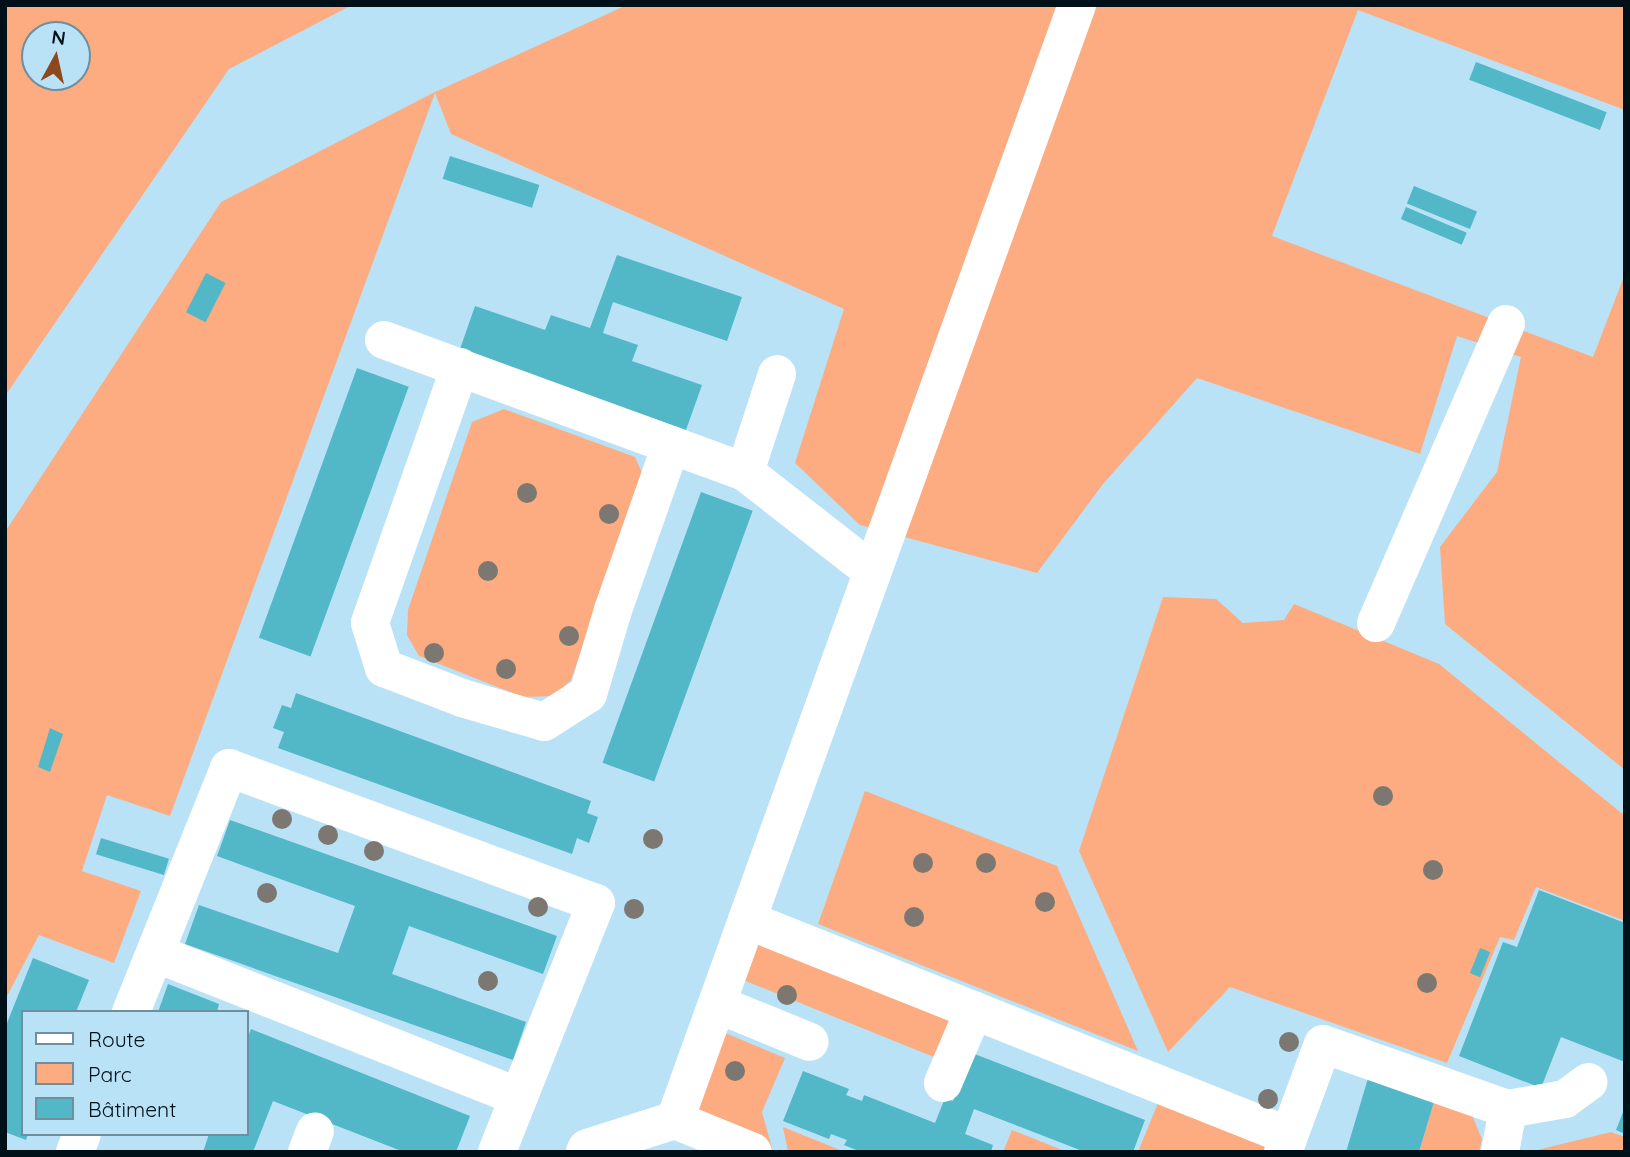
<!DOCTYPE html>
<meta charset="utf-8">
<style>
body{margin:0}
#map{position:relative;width:1630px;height:1157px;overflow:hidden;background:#b9e2f7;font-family:Quicksand,sans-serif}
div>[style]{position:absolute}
.green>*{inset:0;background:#fcac80;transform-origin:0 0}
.building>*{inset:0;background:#52b7c7;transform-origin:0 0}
.minor>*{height:38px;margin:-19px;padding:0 19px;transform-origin:19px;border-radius:19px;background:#fff}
.trees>*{width:20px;height:20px;margin:-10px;border-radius:50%;background:#7c7770}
span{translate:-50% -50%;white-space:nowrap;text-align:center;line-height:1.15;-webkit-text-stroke:5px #b9e2f7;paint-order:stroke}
.frame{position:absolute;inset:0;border:7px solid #001019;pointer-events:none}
.legend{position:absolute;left:21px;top:1010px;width:228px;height:126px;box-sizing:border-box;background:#b9e2f7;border:2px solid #6f8e9e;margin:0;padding:9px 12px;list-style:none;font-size:21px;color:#001019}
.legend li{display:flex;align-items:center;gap:14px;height:35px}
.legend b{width:35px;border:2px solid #6f8e9e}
.north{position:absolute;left:21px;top:21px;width:70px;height:70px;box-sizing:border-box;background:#b9e2f7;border:2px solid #6f8e9e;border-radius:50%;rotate:8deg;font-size:19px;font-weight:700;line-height:28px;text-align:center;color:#001019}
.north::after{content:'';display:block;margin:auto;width:24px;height:32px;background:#8d491d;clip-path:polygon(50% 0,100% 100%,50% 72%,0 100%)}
</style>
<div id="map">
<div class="green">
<i style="clip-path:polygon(evenodd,5px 5px,352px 5px,229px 69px,5px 396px,5px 5px,77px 35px,77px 77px,35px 77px,35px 35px,77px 35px)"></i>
<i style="clip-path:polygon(627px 5px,1625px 5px,1625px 110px,1358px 10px,1272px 236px,1593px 357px,1625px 274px,1625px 770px,1445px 624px,1440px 547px,1497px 472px,1521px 357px,1457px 336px,1420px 454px,1197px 378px,1103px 484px,1037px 573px,860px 525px,795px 463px,844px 309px,451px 134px,435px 93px,170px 816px,107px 795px,82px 871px,141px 891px,114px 963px,39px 935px,5px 1000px,5px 532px,221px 202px,435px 92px)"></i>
<i style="clip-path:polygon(504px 409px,635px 457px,642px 473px,571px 680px,553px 696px,523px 697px,419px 656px,407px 635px,408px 610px,472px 422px)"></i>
<i style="clip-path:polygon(1163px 597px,1216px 599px,1243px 623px,1284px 620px,1294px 604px,1439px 664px,1625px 816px,1625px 921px,1536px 887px,1514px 940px,1500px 937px,1447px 1063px,1230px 987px,1168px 1052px,1079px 851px)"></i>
<i style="clip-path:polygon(865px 791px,1057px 866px,1138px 1051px,818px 924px)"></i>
<i style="left:754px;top:938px;width:216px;height:43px;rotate:22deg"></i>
<i style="clip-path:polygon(718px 1030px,785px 1058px,762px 1112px,772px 1148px,688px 1113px)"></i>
<i style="clip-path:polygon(1436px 1095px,1472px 1115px,1482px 1139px,1479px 1152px,1419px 1152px)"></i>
<i style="clip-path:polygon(1160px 1098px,1270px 1143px,1267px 1152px,1138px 1152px)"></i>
<i style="clip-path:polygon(783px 1127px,845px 1152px,788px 1152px)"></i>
<i style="clip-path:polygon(1012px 1130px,1067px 1152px,1003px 1152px)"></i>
<i style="clip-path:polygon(1611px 1132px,1625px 1137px,1625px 1152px,1529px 1152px)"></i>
</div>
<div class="building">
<i style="left:1476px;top:62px;width:140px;height:19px;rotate:21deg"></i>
<i style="left:450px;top:156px;width:94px;height:24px;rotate:18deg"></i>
<i style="left:1414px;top:186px;width:68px;height:19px;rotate:22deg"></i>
<i style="left:1406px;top:207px;width:66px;height:13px;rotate:23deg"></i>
<i style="clip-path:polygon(617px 255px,742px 297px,727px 341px,613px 302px,603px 333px,638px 345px,632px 361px,702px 385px,686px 430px,460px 349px,475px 306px,545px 330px,551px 315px,590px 328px)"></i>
<i style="left:206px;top:273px;width:22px;height:44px;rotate:27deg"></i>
<i style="left:357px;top:368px;width:55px;height:287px;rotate:20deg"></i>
<i style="left:701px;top:492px;width:55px;height:288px;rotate:20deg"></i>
<i style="clip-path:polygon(296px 693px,591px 801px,587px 813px,598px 817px,589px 843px,577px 838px,572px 854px,278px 748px,284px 732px,273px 728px,282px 705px,291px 708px)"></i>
<i style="clip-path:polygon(50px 728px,63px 734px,50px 772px,38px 767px)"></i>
<i style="clip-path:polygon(230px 820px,557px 936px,543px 974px,409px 926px,392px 974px,526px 1022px,513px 1060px,185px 944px,199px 905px,338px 953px,355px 906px,217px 856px)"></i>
<i style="left:101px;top:838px;width:71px;height:17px;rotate:17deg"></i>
<i style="clip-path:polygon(1539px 890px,1625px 923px,1625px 1062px,1561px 1037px,1541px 1088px,1459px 1056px,1503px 942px,1517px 947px)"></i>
<i style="left:1480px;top:948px;width:11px;height:27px;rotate:22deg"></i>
<i style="clip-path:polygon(33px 958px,89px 980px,76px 1012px,23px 1012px,23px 1134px,28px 1134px,26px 1140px,5px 1132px,5px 1028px)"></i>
<i style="clip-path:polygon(168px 984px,219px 1004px,217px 1012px,158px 1012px)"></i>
<i style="clip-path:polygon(251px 1029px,470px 1116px,456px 1152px,404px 1152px,273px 1101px,253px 1152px,203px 1152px,209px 1134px,247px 1134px,247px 1039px)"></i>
<i style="clip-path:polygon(972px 1053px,1145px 1120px,1133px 1152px,1085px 1152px,974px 1109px,965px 1134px,993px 1145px,991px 1152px,861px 1152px,844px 1145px,847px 1140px,831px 1134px,829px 1139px,783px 1121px,803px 1071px,849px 1089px,846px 1095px,862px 1101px,864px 1095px,935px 1123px,945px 1098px,953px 1101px)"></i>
<i style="clip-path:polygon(1369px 1075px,1436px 1095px,1419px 1152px,1346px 1152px)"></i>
<i style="clip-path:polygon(1625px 1107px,1625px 1134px,1616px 1130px)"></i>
</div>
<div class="minor">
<i style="left:384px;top:340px;width:384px;rotate:20.1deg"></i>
<i style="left:745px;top:472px;width:162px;rotate:38deg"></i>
<i style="left:460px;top:367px;width:271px;rotate:109.4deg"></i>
<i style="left:370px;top:623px;width:47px;rotate:72.7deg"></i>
<i style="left:384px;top:668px;width:84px;rotate:21deg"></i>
<i style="left:462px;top:698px;width:85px;rotate:16.3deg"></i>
<i style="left:544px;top:722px;width:52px;rotate:-32.5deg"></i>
<i style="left:588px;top:694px;width:88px;rotate:-73.4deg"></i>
<i style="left:613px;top:610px;width:175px;rotate:-70.6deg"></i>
<i style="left:745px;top:472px;width:103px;rotate:-71.9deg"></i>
<i style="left:1376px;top:623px;width:326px;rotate:-66.5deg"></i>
<i style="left:747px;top:920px;width:973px;rotate:-70.17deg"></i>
<i style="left:155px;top:953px;width:391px;rotate:21.6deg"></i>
<i style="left:717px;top:1004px;width:100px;rotate:22.2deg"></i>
<i style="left:131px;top:1012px;width:263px;rotate:-68.1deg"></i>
<i style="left:229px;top:768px;width:391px;rotate:20.2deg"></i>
<i style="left:596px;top:903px;width:268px;rotate:111.7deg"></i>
<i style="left:943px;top:1083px;width:79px;rotate:-67deg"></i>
<i style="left:1508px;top:1109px;width:58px;rotate:-10deg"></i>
<i style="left:1565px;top:1099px;width:29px;rotate:-36deg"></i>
<i style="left:675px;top:1120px;width:213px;rotate:-70.2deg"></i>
<i style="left:747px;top:920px;width:583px;rotate:21.73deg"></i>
<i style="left:75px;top:1152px;width:19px;rotate:-69deg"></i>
<i style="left:307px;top:1152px;width:22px;rotate:-69deg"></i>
<i style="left:585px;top:1152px;width:4px;rotate:-63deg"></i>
<i style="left:587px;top:1148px;width:92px;rotate:-17.7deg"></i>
<i style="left:675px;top:1120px;width:84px;rotate:22.3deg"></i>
<i style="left:1283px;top:1152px;width:115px;rotate:-69.7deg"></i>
<i style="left:1323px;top:1044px;width:196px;rotate:19.4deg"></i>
<i style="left:1508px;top:1109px;width:44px;rotate:100.5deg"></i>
</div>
<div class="trees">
<i style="left:527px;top:493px"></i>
<i style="left:609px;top:514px"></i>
<i style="left:488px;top:571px"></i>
<i style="left:569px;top:636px"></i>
<i style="left:434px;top:653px"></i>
<i style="left:506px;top:669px"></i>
<i style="left:1383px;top:796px"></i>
<i style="left:282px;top:819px"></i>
<i style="left:328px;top:835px"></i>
<i style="left:653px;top:839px"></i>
<i style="left:374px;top:851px"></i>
<i style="left:923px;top:863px"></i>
<i style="left:986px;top:863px"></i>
<i style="left:1433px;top:870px"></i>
<i style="left:267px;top:893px"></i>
<i style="left:1045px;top:902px"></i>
<i style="left:538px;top:907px"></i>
<i style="left:634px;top:909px"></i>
<i style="left:914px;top:917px"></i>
<i style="left:488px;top:981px"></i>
<i style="left:1427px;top:983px"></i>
<i style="left:787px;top:995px"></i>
<i style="left:1289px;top:1042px"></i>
<i style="left:735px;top:1071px"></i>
<i style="left:1268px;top:1099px"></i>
</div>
<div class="frame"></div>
<ul class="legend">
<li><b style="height:9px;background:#fff"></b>Route</li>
<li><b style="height:19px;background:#fcac80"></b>Parc</li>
<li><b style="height:19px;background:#52b7c7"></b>Bâtiment</li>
</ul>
<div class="north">N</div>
</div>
